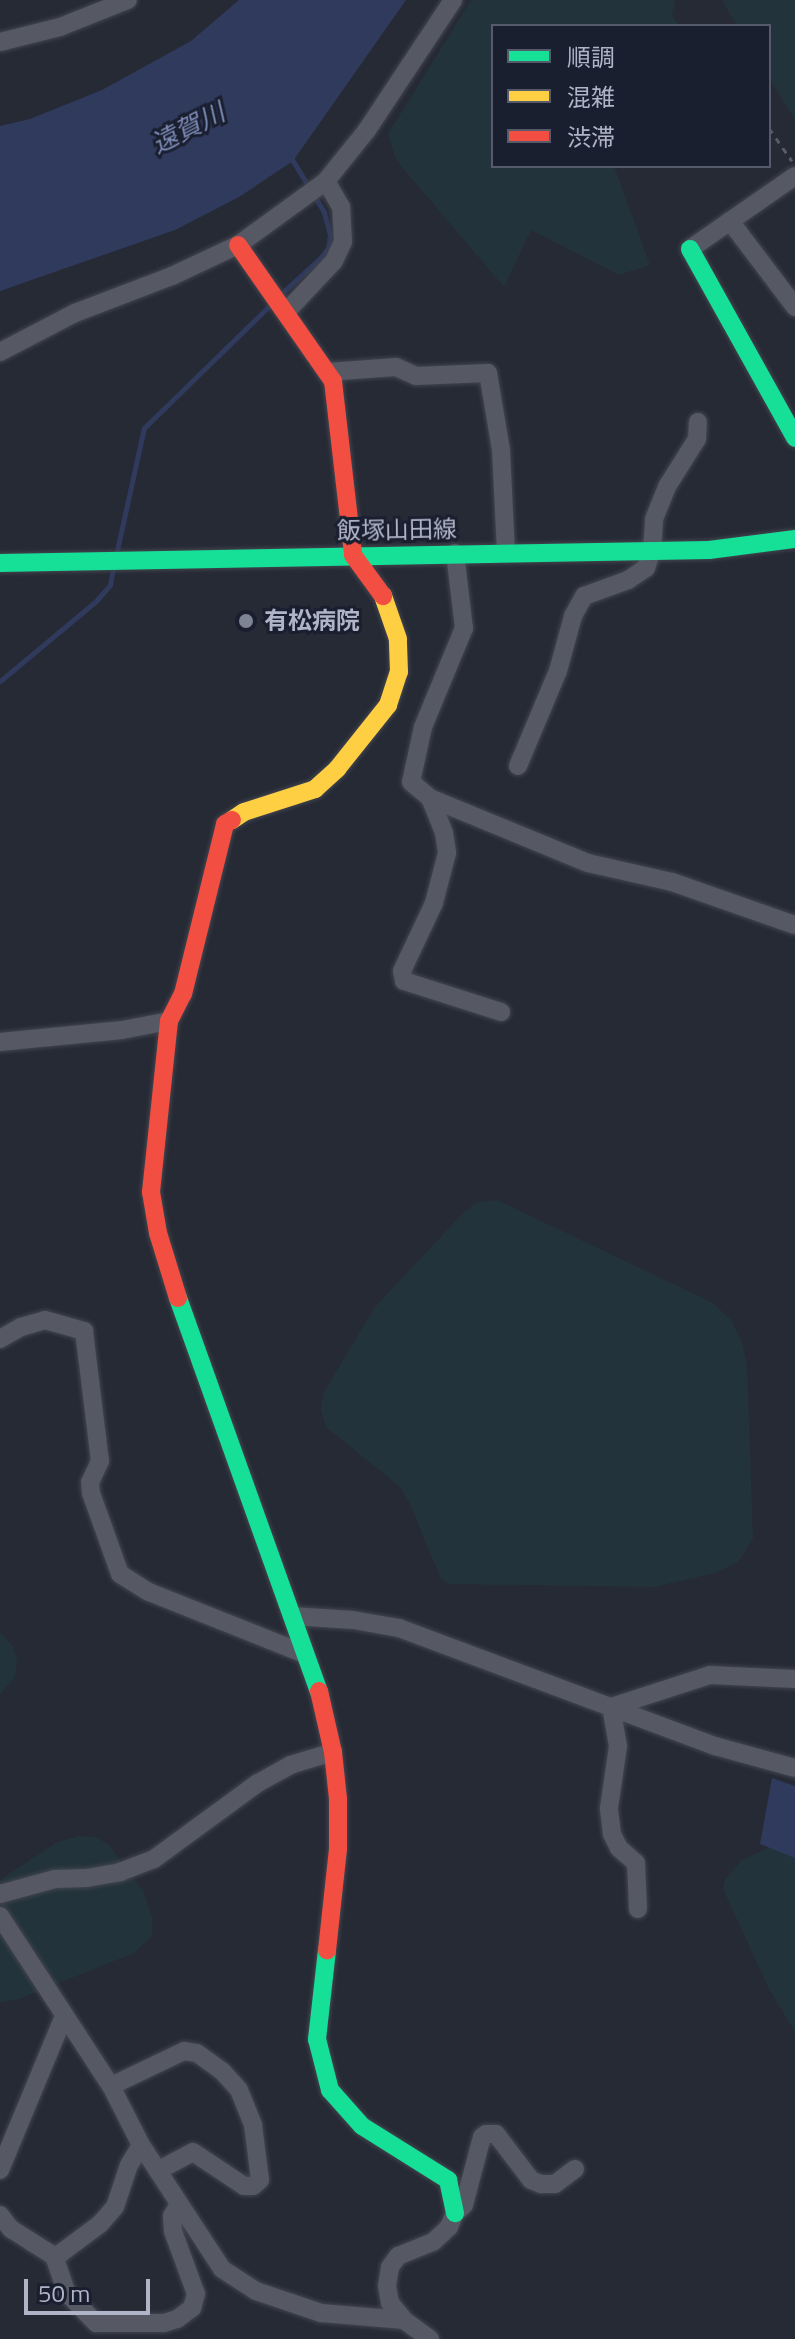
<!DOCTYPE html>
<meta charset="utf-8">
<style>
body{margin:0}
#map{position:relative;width:795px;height:2339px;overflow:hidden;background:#262a35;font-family:"Titillium Web","Noto Sans JP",sans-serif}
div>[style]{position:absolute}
.green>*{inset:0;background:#23333b}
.water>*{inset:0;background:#303a5d}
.stream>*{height:5px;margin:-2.5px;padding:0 2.5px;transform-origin:2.5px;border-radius:2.5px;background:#303a5d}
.path>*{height:3px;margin-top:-1.5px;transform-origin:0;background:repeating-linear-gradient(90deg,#595c66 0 6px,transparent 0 12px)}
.roads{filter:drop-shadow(0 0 2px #42454e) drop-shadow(0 0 2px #42454e)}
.street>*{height:18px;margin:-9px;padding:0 9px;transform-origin:9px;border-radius:9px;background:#565863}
.fast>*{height:18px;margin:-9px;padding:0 9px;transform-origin:9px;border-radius:9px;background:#16e098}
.slow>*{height:18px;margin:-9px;padding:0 9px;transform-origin:9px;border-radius:9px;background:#ffcf43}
.jam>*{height:18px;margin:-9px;padding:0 9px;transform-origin:9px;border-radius:9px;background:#f24e42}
.dots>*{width:22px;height:22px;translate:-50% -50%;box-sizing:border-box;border:4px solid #1a1f30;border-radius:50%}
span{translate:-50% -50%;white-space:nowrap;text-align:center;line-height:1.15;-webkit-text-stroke:6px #1a1f30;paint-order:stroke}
.street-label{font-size:24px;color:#afb4c7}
.poi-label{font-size:24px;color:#afb4c7;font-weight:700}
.left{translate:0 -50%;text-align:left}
.water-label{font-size:26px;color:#7d8bb6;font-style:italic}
.legend{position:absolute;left:491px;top:24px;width:280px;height:144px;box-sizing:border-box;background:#1a1f30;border:2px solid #565b6c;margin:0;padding:10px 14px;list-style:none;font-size:24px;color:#afb4c7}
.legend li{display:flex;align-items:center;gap:16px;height:40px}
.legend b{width:40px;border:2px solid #565b6c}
.scale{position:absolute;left:24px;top:2279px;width:126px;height:36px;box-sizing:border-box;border:4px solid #afb4c7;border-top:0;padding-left:10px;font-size:24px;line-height:28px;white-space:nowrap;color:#afb4c7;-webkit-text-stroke:6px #1a1f30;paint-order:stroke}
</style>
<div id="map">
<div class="green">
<i style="clip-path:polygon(471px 0,675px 0,672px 16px,679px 26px,493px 26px,493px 166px,614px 166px,650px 265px,619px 275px,531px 230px,504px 287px,396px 160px,388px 134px)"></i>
<i style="clip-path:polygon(722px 0,795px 0,795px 120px,769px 78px,769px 26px,737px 26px)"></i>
<i style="clip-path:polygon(497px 1200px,713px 1303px,731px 1320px,742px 1342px,747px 1366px,753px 1539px,738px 1562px,715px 1573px,654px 1587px,449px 1584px,441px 1579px,410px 1504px,399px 1486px,326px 1427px,321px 1410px,323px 1394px,375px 1307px,463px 1213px,477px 1202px)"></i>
<i style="clip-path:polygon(0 1632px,12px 1645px,17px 1660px,15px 1677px,0 1695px)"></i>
<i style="clip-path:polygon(79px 1836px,96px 1837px,109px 1845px,144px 1893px,152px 1917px,152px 1936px,134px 1953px,19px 1999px,0 2002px,0 1880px,57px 1842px)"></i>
<i style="clip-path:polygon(795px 1841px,795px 2032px,768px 1987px,723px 1889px,725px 1880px,741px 1861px,778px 1842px)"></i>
</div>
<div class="water">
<i style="clip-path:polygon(239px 0,406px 0,293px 161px,239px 197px,175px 230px,0 291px,0 126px,30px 119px,102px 90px,191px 41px)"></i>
<i style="clip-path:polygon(772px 1778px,795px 1786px,795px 1858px,760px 1844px)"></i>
</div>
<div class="stream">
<i style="left:283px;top:292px;width:52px;rotate:-42.6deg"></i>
<i style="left:321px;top:257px;width:11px;rotate:-52deg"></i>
<i style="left:328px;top:248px;width:13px;rotate:-81deg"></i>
<i style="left:330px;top:235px;width:24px;rotate:-105deg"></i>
<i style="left:324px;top:212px;width:66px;rotate:-121.3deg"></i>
<i style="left:116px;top:555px;width:130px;rotate:-77.6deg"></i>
<i style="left:144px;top:428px;width:176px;rotate:-44.3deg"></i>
<i style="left:0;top:681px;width:125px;rotate:-39.8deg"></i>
<i style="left:96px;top:601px;width:21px;rotate:-49deg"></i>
<i style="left:110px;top:585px;width:17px;rotate:-80deg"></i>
</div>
<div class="path">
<i style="left:769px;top:128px;width:40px;rotate:55.1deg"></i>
</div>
<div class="roads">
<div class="street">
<i style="left:0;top:42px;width:62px;rotate:-14deg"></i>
<i style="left:60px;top:27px;width:73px;rotate:-21.7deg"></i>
<i style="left:730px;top:221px;width:108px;rotate:52.9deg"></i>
<i style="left:690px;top:249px;width:128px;rotate:-34.8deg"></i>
<i style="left:286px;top:312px;width:70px;rotate:-46.7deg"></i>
<i style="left:334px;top:261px;width:21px;rotate:-65deg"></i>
<i style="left:343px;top:242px;width:35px;rotate:-93deg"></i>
<i style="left:341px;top:207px;width:30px;rotate:-120deg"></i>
<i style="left:0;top:352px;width:85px;rotate:-27.5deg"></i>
<i style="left:75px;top:313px;width:104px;rotate:-20.9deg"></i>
<i style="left:172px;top:276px;width:73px;rotate:-25.2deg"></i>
<i style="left:238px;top:245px;width:109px;rotate:-36deg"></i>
<i style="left:326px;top:181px;width:65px;rotate:-51.2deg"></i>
<i style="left:367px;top:130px;width:156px;rotate:-56.5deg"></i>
<i style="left:327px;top:372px;width:69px;rotate:-4.1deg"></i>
<i style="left:396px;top:367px;width:22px;rotate:24deg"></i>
<i style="left:416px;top:376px;width:72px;rotate:-2.4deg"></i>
<i style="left:488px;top:373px;width:78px;rotate:80.4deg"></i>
<i style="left:501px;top:450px;width:103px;rotate:87.2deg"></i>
<i style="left:455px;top:553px;width:76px;rotate:83.2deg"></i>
<i style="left:464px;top:628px;width:107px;rotate:112.5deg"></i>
<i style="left:423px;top:727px;width:56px;rotate:102.3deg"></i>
<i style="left:411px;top:782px;width:25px;rotate:40deg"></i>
<i style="left:430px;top:798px;width:171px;rotate:22.4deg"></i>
<i style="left:588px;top:863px;width:86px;rotate:12.7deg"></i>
<i style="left:672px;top:882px;width:130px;rotate:19.3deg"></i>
<i style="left:518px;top:766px;width:103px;rotate:-67.2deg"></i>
<i style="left:558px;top:671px;width:57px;rotate:-74.7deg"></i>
<i style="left:573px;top:616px;width:23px;rotate:-61deg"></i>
<i style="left:584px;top:596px;width:47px;rotate:-20deg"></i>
<i style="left:628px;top:580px;width:22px;rotate:-34deg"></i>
<i style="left:646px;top:568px;width:19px;rotate:-72deg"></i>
<i style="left:652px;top:550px;width:31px;rotate:-86deg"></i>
<i style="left:654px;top:519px;width:37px;rotate:-68deg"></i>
<i style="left:668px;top:485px;width:54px;rotate:-57.8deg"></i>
<i style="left:697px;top:439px;width:17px;rotate:-87deg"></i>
<i style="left:430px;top:798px;width:38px;rotate:68deg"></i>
<i style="left:444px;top:833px;width:20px;rotate:81deg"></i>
<i style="left:447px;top:853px;width:52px;rotate:104.6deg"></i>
<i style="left:434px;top:903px;width:75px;rotate:115.2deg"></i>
<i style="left:402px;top:971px;width:10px;rotate:79deg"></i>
<i style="left:404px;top:981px;width:102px;rotate:17.7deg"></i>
<i style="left:0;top:1042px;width:123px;rotate:-5.6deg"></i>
<i style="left:122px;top:1030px;width:48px;rotate:-10.8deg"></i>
<i style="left:0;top:1339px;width:24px;rotate:-30deg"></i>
<i style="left:21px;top:1327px;width:25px;rotate:-16deg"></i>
<i style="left:45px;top:1320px;width:41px;rotate:15.8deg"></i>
<i style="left:84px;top:1331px;width:131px;rotate:83deg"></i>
<i style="left:100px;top:1461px;width:23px;rotate:115deg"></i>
<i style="left:90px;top:1482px;width:11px;rotate:85deg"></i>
<i style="left:91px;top:1493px;width:86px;rotate:70.3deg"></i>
<i style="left:120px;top:1574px;width:34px;rotate:32deg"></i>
<i style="left:149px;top:1592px;width:168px;rotate:21.7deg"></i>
<i style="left:292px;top:1616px;width:61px;rotate:3.8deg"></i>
<i style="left:353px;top:1620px;width:47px;rotate:9.9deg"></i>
<i style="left:399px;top:1628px;width:337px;rotate:20.5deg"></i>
<i style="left:715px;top:1746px;width:83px;rotate:15.4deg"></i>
<i style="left:0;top:1894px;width:57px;rotate:-15.3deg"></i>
<i style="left:55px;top:1879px;width:32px;rotate:-2deg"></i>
<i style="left:87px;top:1878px;width:34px;rotate:-10deg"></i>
<i style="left:120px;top:1872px;width:36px;rotate:-21deg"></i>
<i style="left:154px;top:1859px;width:129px;rotate:-36.2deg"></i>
<i style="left:258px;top:1783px;width:37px;rotate:-29deg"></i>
<i style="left:290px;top:1765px;width:45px;rotate:-16.8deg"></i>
<i style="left:638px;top:1909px;width:46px;rotate:-92.5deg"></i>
<i style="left:636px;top:1863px;width:23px;rotate:-139deg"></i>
<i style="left:619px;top:1848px;width:16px;rotate:-117deg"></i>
<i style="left:612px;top:1834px;width:26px;rotate:-97deg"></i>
<i style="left:609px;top:1808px;width:63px;rotate:-81.7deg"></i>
<i style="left:618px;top:1746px;width:40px;rotate:-100deg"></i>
<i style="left:611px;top:1707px;width:104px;rotate:-17.9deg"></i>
<i style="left:710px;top:1675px;width:85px;rotate:2.7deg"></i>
<i style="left:0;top:1916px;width:203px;rotate:56.9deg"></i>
<i style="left:111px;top:2086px;width:66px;rotate:63deg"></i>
<i style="left:141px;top:2145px;width:148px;rotate:56.8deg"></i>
<i style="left:222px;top:2269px;width:40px;rotate:32.9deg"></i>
<i style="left:256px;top:2291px;width:69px;rotate:18.7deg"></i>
<i style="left:321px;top:2313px;width:83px;rotate:4.8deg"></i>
<i style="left:111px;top:2086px;width:81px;rotate:-25.6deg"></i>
<i style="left:184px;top:2051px;width:13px;rotate:9deg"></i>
<i style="left:197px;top:2053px;width:31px;rotate:36deg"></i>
<i style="left:222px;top:2071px;width:25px;rotate:48deg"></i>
<i style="left:239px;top:2090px;width:38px;rotate:68deg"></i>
<i style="left:253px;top:2125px;width:55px;rotate:82.7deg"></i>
<i style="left:260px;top:2180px;width:9px;rotate:139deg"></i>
<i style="left:253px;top:2186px;width:9px;rotate:180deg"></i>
<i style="left:244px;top:2186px;width:61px;rotate:-146.3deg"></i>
<i style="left:193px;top:2152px;width:40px;rotate:152deg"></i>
<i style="left:0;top:2170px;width:167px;rotate:-67.4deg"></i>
<i style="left:0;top:2215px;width:18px;rotate:52deg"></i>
<i style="left:11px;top:2229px;width:22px;rotate:32deg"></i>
<i style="left:30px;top:2241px;width:28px;rotate:32deg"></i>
<i style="left:54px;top:2256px;width:8px;rotate:-23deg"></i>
<i style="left:61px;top:2253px;width:49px;rotate:-36.6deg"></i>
<i style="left:100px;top:2224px;width:23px;rotate:-49deg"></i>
<i style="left:115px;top:2207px;width:44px;rotate:-71.6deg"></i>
<i style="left:129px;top:2165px;width:23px;rotate:-59deg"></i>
<i style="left:54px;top:2256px;width:39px;rotate:71deg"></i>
<i style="left:67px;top:2293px;width:42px;rotate:46deg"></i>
<i style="left:96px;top:2323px;width:68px"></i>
<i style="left:164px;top:2323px;width:14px;rotate:-17deg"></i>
<i style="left:177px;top:2319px;width:19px;rotate:-36deg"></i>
<i style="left:192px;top:2308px;width:15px;rotate:-74deg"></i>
<i style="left:196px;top:2294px;width:67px;rotate:-110.1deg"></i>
<i style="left:173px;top:2231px;width:15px;rotate:-94deg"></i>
<i style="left:172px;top:2216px;width:14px;rotate:-60deg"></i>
<i style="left:430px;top:2339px;width:32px;rotate:-144deg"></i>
<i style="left:404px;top:2320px;width:22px;rotate:-129deg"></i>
<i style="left:390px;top:2303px;width:17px;rotate:-100deg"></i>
<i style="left:387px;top:2286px;width:19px;rotate:-81deg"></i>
<i style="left:390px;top:2267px;width:14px;rotate:-54deg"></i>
<i style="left:398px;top:2256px;width:38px;rotate:-22deg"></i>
<i style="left:433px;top:2242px;width:22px;rotate:-43deg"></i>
<i style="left:449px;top:2227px;width:15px;rotate:-67deg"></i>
<i style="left:455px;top:2213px;width:12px;rotate:-42deg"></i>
<i style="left:464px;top:2205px;width:70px;rotate:-75.2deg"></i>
<i style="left:482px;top:2137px;width:5px;rotate:-37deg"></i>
<i style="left:486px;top:2134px;width:10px"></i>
<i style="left:496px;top:2134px;width:58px;rotate:52.7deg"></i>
<i style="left:531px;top:2180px;width:11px;rotate:22deg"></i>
<i style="left:541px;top:2184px;width:14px"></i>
<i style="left:555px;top:2184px;width:25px;rotate:-37deg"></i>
</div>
<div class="fast">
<i style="left:690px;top:249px;width:216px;rotate:60.9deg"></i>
<i style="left:0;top:563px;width:709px;rotate:-1.05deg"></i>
<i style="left:709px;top:550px;width:87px;rotate:-7.3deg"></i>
<i style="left:178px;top:1298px;width:418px;rotate:70.3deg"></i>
<i style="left:327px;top:1950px;width:90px;rotate:96.4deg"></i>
<i style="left:317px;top:2039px;width:53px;rotate:75.7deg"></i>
<i style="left:330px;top:2090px;width:48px;rotate:48.4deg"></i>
<i style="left:362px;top:2126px;width:102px;rotate:32.1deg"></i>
<i style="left:448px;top:2180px;width:34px;rotate:78deg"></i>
</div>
<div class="slow">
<i style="left:232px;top:820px;width:14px;rotate:-34deg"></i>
<i style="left:244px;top:812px;width:75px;rotate:-17.9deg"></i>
<i style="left:315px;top:789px;width:30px;rotate:-42deg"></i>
<i style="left:337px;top:769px;width:82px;rotate:-51.4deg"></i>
<i style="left:388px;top:705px;width:35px;rotate:-72deg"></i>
<i style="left:399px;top:672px;width:33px;rotate:-92deg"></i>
<i style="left:398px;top:639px;width:46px;rotate:-109.2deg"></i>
</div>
<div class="jam">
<i style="left:238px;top:245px;width:166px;rotate:55.1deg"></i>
<i style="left:333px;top:381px;width:175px;rotate:83.4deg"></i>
<i style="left:353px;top:555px;width:51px;rotate:53.8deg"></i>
<i style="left:178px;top:1298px;width:68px;rotate:-107.1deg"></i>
<i style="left:158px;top:1233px;width:42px;rotate:-99.7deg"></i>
<i style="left:151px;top:1192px;width:172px;rotate:-84deg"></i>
<i style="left:169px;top:1021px;width:30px;rotate:-63deg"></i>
<i style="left:183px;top:994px;width:175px;rotate:-76.1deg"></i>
<i style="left:225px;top:824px;width:8px;rotate:-30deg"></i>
<i style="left:319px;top:1691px;width:63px;rotate:77.1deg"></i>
<i style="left:333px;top:1752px;width:47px;rotate:83.9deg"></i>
<i style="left:338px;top:1799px;width:50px;rotate:90deg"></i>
<i style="left:338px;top:1849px;width:102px;rotate:96.2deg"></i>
</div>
</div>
<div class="dots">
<i style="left:246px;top:621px;background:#7f8494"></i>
</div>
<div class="street-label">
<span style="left:397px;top:530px;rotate:-1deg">飯塚山田線</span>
</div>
<div class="poi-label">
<span class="left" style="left:264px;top:621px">有松病院</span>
</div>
<div class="water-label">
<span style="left:188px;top:128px;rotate:-27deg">遠賀川</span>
</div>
<ul class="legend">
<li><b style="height:10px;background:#16e098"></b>順調</li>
<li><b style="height:10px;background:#ffcf43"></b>混雑</li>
<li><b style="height:10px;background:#f24e42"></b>渋滞</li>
</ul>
<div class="scale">50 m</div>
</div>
